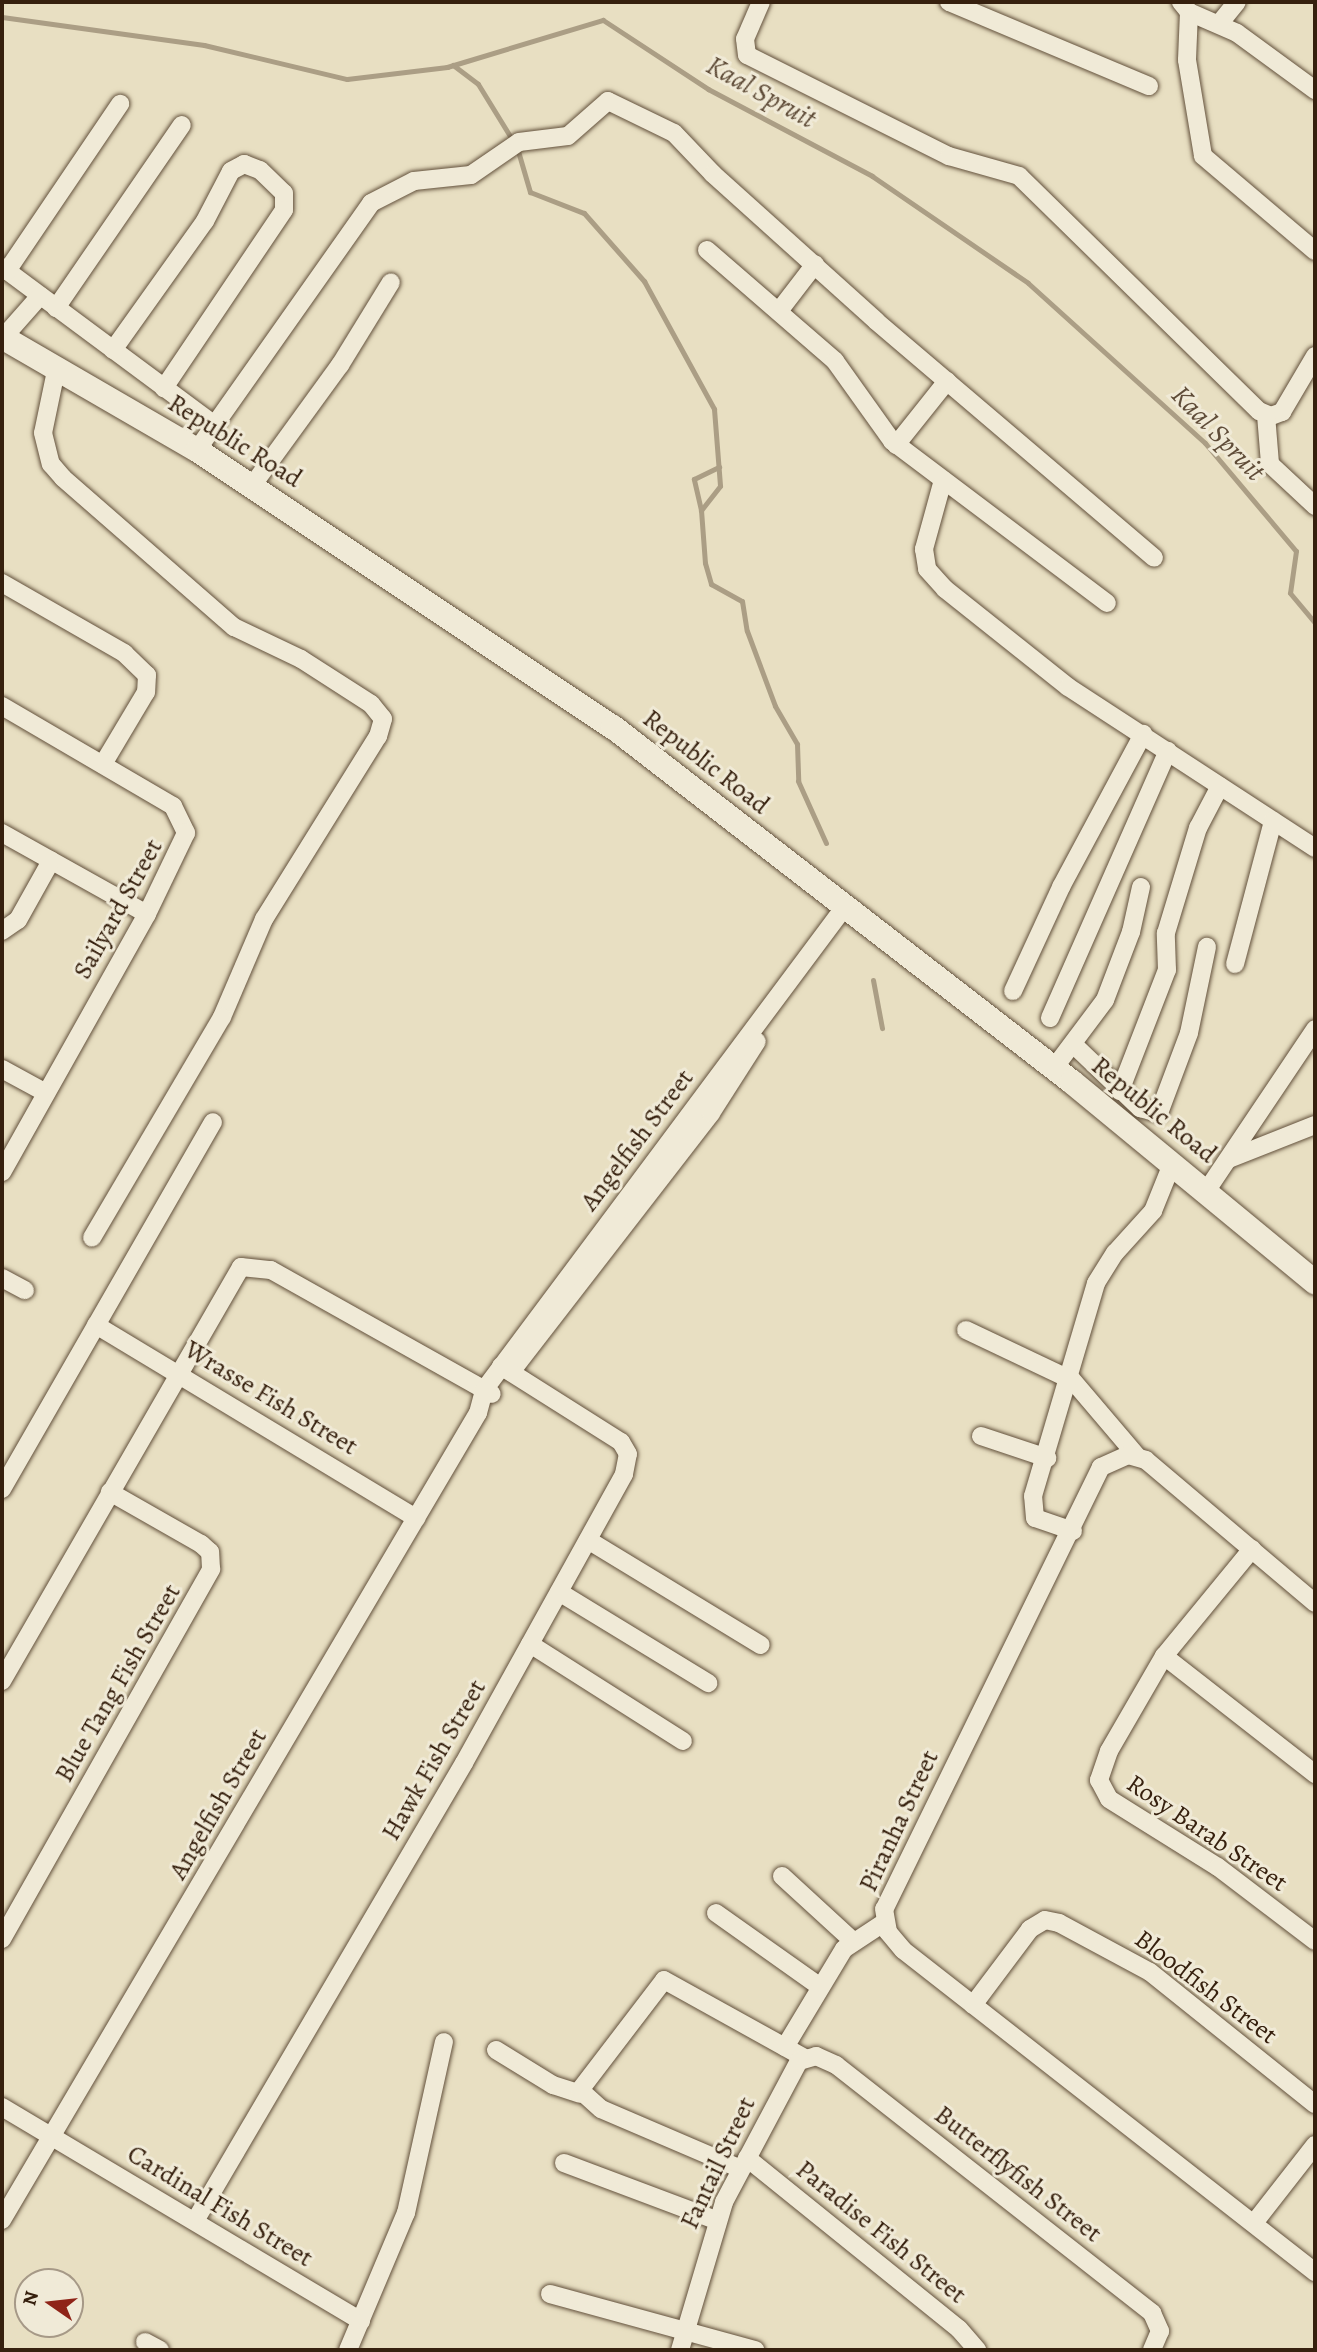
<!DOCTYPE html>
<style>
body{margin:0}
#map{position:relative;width:1317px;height:2352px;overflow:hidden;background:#e8dfc2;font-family:Alegreya,serif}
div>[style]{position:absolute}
.stream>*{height:5px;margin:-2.5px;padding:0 2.5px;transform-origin:2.5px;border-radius:2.5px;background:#ab9e85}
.roads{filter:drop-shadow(0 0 2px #62503b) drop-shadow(0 0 2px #62503b)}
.street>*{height:18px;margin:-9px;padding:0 9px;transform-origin:9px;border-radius:9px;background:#f0ead7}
.secondary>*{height:24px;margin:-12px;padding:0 12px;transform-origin:12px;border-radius:12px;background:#f0ead7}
span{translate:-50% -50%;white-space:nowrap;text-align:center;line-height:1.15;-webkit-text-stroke:6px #f0ead7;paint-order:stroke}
.street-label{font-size:26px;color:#36200e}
.water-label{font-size:28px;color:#5f4c38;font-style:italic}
.frame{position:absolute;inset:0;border:4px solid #36200e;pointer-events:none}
.north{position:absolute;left:14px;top:2268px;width:70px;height:70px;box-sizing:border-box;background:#f0ead7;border:2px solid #a69987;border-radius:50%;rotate:284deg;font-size:19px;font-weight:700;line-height:28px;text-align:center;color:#36200e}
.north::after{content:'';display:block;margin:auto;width:24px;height:32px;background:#8f2418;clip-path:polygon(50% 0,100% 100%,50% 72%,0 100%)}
</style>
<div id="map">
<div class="stream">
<i style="left:2px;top:17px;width:204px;rotate:7.9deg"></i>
<i style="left:204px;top:45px;width:147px;rotate:13.4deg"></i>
<i style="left:347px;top:79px;width:101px;rotate:-6.8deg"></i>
<i style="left:447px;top:67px;width:163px;rotate:-16.8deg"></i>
<i style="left:603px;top:20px;width:126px;rotate:33.3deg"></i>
<i style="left:708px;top:89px;width:186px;rotate:27.9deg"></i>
<i style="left:872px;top:176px;width:189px;rotate:34.4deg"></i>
<i style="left:1028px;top:283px;width:239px;rotate:42.1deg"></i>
<i style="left:1205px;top:443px;width:141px;rotate:49.9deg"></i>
<i style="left:1296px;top:551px;width:42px;rotate:98.1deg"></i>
<i style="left:1290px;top:593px;width:39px;rotate:50deg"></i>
<i style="left:453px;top:65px;width:31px;rotate:37deg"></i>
<i style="left:478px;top:84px;width:61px;rotate:58.4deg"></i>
<i style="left:518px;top:151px;width:43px;rotate:73.7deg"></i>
<i style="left:530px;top:192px;width:58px;rotate:21.3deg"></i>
<i style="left:584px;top:213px;width:91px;rotate:48.6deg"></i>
<i style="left:644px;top:281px;width:146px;rotate:61.3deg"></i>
<i style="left:714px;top:409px;width:77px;rotate:85.5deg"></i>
<i style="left:720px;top:486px;width:31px;rotate:128deg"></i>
<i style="left:701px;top:510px;width:53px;rotate:85.7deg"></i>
<i style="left:705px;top:563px;width:22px;rotate:74deg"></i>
<i style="left:711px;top:584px;width:35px;rotate:29deg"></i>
<i style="left:742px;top:601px;width:30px;rotate:81deg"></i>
<i style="left:747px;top:631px;width:80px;rotate:69.5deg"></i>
<i style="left:775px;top:706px;width:44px;rotate:59.9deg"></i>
<i style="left:797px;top:744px;width:37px;rotate:88deg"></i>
<i style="left:798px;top:781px;width:68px;rotate:65.7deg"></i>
<i style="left:701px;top:510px;width:32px;rotate:-103deg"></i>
<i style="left:694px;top:479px;width:28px;rotate:-26deg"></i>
<i style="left:873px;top:980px;width:49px;rotate:79.4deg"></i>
</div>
<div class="roads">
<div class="street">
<i style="left:761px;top:2px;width:40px;rotate:113.4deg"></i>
<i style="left:745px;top:39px;width:16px;rotate:83deg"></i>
<i style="left:747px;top:55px;width:226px;rotate:26.6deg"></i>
<i style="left:949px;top:156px;width:73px;rotate:15.9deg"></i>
<i style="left:1019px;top:176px;width:336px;rotate:44.4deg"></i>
<i style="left:1259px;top:411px;width:13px;rotate:23deg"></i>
<i style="left:1271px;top:416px;width:12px;rotate:-20deg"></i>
<i style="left:1282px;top:412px;width:65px;rotate:-59.5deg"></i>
<i style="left:949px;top:2px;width:217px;rotate:22.8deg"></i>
<i style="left:1181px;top:2px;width:13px;rotate:51deg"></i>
<i style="left:1189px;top:12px;width:52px;rotate:23.6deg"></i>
<i style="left:1237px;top:33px;width:97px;rotate:36.2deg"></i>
<i style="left:1189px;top:12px;width:48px;rotate:92.4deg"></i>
<i style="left:1187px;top:60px;width:97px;rotate:80.5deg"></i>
<i style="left:1203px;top:156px;width:147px;rotate:40.3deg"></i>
<i style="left:1219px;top:24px;width:28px;rotate:-51deg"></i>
<i style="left:707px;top:250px;width:169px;rotate:40.9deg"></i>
<i style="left:835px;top:361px;width:98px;rotate:54.5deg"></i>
<i style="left:892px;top:441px;width:269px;rotate:37deg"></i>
<i style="left:2px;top:267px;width:265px;rotate:36.6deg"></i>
<i style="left:7px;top:271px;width:202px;rotate:-55.9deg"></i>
<i style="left:56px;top:308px;width:222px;rotate:-55.5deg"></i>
<i style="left:779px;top:311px;width:59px;rotate:-52.5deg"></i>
<i style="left:9px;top:331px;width:47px;rotate:-48.5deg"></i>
<i style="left:113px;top:350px;width:158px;rotate:-54.5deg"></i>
<i style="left:205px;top:221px;width:56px;rotate:-62.5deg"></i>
<i style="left:231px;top:171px;width:15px;rotate:-28deg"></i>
<i style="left:244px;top:164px;width:17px;rotate:21deg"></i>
<i style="left:260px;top:170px;width:33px;rotate:44deg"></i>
<i style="left:284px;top:193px;width:17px;rotate:90deg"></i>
<i style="left:284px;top:210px;width:215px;rotate:124deg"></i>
<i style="left:57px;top:366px;width:68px;rotate:101.8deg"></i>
<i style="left:43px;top:433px;width:32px;rotate:76deg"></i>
<i style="left:51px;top:464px;width:18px;rotate:49deg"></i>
<i style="left:63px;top:478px;width:227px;rotate:41.1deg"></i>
<i style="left:234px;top:627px;width:74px;rotate:25.5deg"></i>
<i style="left:301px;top:659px;width:83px;rotate:32.7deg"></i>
<i style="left:371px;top:704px;width:19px;rotate:51deg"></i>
<i style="left:383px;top:719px;width:18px;rotate:106deg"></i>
<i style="left:378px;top:736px;width:216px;rotate:121.9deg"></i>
<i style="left:264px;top:919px;width:107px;rotate:113.2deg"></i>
<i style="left:222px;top:1017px;width:256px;rotate:120.5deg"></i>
<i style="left:1266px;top:415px;width:49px;rotate:85.3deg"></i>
<i style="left:1270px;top:464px;width:62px;rotate:43deg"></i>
<i style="left:896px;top:445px;width:82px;rotate:-51.4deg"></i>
<i style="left:197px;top:450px;width:302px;rotate:-54.8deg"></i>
<i style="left:371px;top:203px;width:48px;rotate:-27.1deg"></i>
<i style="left:414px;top:181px;width:57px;rotate:-6deg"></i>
<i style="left:471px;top:175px;width:58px;rotate:-34.5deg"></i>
<i style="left:519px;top:142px;width:49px;rotate:-7deg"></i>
<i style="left:568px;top:136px;width:53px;rotate:-41.2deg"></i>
<i style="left:608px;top:101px;width:73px;rotate:25.9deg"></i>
<i style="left:674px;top:133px;width:57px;rotate:46.4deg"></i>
<i style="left:713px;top:174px;width:219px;rotate:42deg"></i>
<i style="left:876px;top:321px;width:365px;rotate:40.4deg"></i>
<i style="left:943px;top:480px;width:72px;rotate:105.4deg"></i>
<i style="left:924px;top:549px;width:20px;rotate:81deg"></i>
<i style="left:927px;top:569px;width:27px;rotate:48deg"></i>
<i style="left:945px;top:589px;width:157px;rotate:38.5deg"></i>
<i style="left:1068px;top:687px;width:295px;rotate:33.1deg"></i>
<i style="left:252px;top:486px;width:150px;rotate:-54deg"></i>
<i style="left:340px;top:365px;width:97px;rotate:-58.4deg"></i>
<i style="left:2px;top:583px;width:141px;rotate:29.8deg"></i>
<i style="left:124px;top:653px;width:32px;rotate:44deg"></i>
<i style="left:147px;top:675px;width:17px;rotate:93deg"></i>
<i style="left:146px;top:692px;width:84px;rotate:120.8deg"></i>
<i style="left:2px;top:706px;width:198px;rotate:30.3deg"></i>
<i style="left:173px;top:806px;width:30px;rotate:64deg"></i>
<i style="left:186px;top:833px;width:90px;rotate:115.7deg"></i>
<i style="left:147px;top:914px;width:296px;rotate:119.3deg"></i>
<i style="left:2px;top:833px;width:166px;rotate:29.2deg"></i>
<i style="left:2px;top:931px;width:19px;rotate:-35deg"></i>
<i style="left:18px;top:920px;width:68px;rotate:-60.8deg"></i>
<i style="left:1235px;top:964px;width:148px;rotate:-75.1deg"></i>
<i style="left:1013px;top:991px;width:115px;rotate:-65.2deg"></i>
<i style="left:1061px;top:887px;width:174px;rotate:-61.8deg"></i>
<i style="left:1050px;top:1018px;width:292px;rotate:-66.2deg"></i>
<i style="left:1073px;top:1044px;width:93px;rotate:43.7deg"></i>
<i style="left:1140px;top:1108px;width:20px;rotate:15deg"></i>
<i style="left:1159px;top:1113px;width:85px;rotate:-69.4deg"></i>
<i style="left:1189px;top:1033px;width:88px;rotate:-78.2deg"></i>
<i style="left:1054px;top:1068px;width:85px;rotate:-53.1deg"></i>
<i style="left:1105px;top:1000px;width:73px;rotate:-69.1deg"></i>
<i style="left:1131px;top:932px;width:46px;rotate:-77.5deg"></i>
<i style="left:2px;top:1069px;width:50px;rotate:28.6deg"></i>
<i style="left:1120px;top:1091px;width:130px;rotate:-68.8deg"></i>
<i style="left:1167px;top:970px;width:37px;rotate:-92deg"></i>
<i style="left:1166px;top:933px;width:110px;rotate:-73.1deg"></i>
<i style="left:1198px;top:828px;width:47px;rotate:-62.4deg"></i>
<i style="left:1229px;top:1159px;width:92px;rotate:-21.6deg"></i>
<i style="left:1207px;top:1190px;width:194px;rotate:-56.1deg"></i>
<i style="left:2px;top:1278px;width:26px;rotate:28deg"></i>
<i style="left:96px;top:1325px;width:374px;rotate:31.1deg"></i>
<i style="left:966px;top:1330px;width:112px;rotate:25.4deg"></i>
<i style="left:511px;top:1372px;width:327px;rotate:-52.3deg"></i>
<i style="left:711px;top:1113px;width:85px;rotate:-57.4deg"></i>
<i style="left:1068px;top:1375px;width:105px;rotate:49.6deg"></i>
<i style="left:981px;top:1436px;width:70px;rotate:18.4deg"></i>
<i style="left:2px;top:1489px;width:423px;rotate:-60.1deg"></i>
<i style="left:1073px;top:1531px;width:40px;rotate:-161.1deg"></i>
<i style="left:1035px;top:1518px;width:22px;rotate:-95deg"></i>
<i style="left:1033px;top:1496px;width:222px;rotate:-73.5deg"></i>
<i style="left:1096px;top:1283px;width:36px;rotate:-58deg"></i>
<i style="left:1115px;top:1253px;width:57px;rotate:-47.9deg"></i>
<i style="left:1153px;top:1211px;width:51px;rotate:-68deg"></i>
<i style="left:588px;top:1540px;width:202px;rotate:31.3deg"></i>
<i style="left:1252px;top:1549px;width:139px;rotate:129.4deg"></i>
<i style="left:1164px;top:1656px;width:110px;rotate:120.1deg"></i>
<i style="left:1109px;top:1751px;width:31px;rotate:109deg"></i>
<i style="left:1099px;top:1780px;width:21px;rotate:62deg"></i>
<i style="left:1109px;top:1799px;width:128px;rotate:32deg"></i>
<i style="left:1218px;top:1867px;width:122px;rotate:37.3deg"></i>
<i style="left:559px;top:1592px;width:175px;rotate:31.4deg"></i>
<i style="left:1315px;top:1603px;width:221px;rotate:-139.8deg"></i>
<i style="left:1146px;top:1460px;width:19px;rotate:-164deg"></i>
<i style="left:1128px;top:1455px;width:30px;rotate:156deg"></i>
<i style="left:1101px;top:1467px;width:492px;rotate:116.1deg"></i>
<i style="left:884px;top:1909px;width:23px;rotate:80deg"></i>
<i style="left:888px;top:1932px;width:23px;rotate:50deg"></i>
<i style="left:903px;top:1950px;width:523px;rotate:38.01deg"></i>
<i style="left:530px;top:1644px;width:181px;rotate:32.4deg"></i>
<i style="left:1164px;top:1656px;width:192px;rotate:38deg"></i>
<i style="left:2px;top:1681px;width:478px;rotate:-60deg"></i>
<i style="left:241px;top:1267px;width:30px;rotate:6deg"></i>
<i style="left:271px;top:1270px;width:253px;rotate:29.3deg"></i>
<i style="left:782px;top:1876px;width:96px;rotate:42.5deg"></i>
<i style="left:716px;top:1913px;width:126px;rotate:35.3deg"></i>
<i style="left:2px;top:1939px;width:425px;rotate:-60.5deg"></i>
<i style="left:211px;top:1569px;width:17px;rotate:-93deg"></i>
<i style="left:210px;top:1552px;width:12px;rotate:-138deg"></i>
<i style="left:201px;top:1544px;width:105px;rotate:-150.3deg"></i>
<i style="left:973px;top:2005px;width:95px;rotate:-53.1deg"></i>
<i style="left:1030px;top:1929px;width:17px;rotate:-31deg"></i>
<i style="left:1045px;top:1920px;width:14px;rotate:12deg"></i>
<i style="left:1059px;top:1923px;width:103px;rotate:28.3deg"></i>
<i style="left:1150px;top:1972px;width:211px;rotate:38.7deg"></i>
<i style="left:785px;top:2047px;width:114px;rotate:-59deg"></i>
<i style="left:844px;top:1949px;width:49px;rotate:-33.4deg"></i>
<i style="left:496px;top:2050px;width:67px;rotate:31.6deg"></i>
<i style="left:553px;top:2085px;width:28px;rotate:18deg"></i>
<i style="left:2px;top:2107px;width:418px;rotate:30.8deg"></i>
<i style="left:747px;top:2158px;width:272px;rotate:38.9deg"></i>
<i style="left:959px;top:2329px;width:28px;rotate:49deg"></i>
<i style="left:564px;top:2163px;width:162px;rotate:20.6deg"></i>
<i style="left:741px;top:2169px;width:152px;rotate:-156.8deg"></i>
<i style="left:601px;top:2109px;width:28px;rotate:-138deg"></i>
<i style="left:580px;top:2090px;width:138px;rotate:-52.6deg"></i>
<i style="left:664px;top:1980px;width:161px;rotate:29deg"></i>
<i style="left:2px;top:2220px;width:937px;rotate:-59.47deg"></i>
<i style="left:478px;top:1413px;width:24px;rotate:-75deg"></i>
<i style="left:484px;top:1390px;width:605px;rotate:-53.26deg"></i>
<i style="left:195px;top:2221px;width:531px;rotate:-59.57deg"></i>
<i style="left:464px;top:1763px;width:330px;rotate:-61deg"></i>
<i style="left:624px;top:1474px;width:20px;rotate:-79deg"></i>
<i style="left:628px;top:1454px;width:14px;rotate:-120deg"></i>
<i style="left:621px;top:1442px;width:142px;rotate:-147.7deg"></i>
<i style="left:1254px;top:2223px;width:99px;rotate:-52deg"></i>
<i style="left:550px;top:2294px;width:213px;rotate:15.3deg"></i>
<i style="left:145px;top:2342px;width:17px;rotate:28deg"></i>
<i style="left:348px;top:2350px;width:149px;rotate:-67.1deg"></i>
<i style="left:406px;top:2213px;width:175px;rotate:-77.5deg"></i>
<i style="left:680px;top:2350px;width:154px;rotate:-73.4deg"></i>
<i style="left:724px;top:2202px;width:160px;rotate:-62deg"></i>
<i style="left:799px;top:2061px;width:18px;rotate:-16deg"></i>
<i style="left:816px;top:2056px;width:22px;rotate:24deg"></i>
<i style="left:836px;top:2065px;width:402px;rotate:38.1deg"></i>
<i style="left:1152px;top:2313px;width:20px;rotate:66deg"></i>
<i style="left:1160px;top:2331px;width:21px;rotate:113deg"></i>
</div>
<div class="secondary">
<i style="left:2px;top:337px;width:225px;rotate:30.1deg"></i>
<i style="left:197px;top:450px;width:500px;rotate:33.7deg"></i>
<i style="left:613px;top:727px;width:580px;rotate:37.72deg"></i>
<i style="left:1072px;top:1082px;width:315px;rotate:39.5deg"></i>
</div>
</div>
<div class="street-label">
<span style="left:235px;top:441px;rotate:32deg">Republic Road</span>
<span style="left:706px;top:762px;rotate:38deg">Republic Road</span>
<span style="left:118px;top:909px;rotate:-61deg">Sailyard Street</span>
<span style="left:1154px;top:1110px;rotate:39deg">Republic Road</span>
<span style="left:637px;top:1140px;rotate:-53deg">Angelfish Street</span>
<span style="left:271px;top:1398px;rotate:31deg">Wrasse Fish Street</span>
<span style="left:118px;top:1683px;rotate:-60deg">Blue Tang Fish Street</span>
<span style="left:434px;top:1760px;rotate:-60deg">Hawk Fish Street</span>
<span style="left:218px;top:1804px;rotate:-60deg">Angelfish Street</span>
<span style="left:899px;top:1821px;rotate:-65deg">Piranha Street</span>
<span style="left:1207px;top:1833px;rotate:34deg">Rosy Barab Street</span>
<span style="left:1206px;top:1987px;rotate:37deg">Bloodfish Street</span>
<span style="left:718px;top:2163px;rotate:-65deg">Fantail Street</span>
<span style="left:1018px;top:2174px;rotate:38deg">Butterflyfish Street</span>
<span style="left:220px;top:2206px;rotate:31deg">Cardinal Fish Street</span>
<span style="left:881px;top:2232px;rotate:39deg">Paradise Fish Street</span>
</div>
<div class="water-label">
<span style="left:761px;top:92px;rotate:29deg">Kaal Spruit</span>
<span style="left:1218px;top:433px;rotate:46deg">Kaal Spruit</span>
</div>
<div class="frame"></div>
<div class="north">N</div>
</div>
